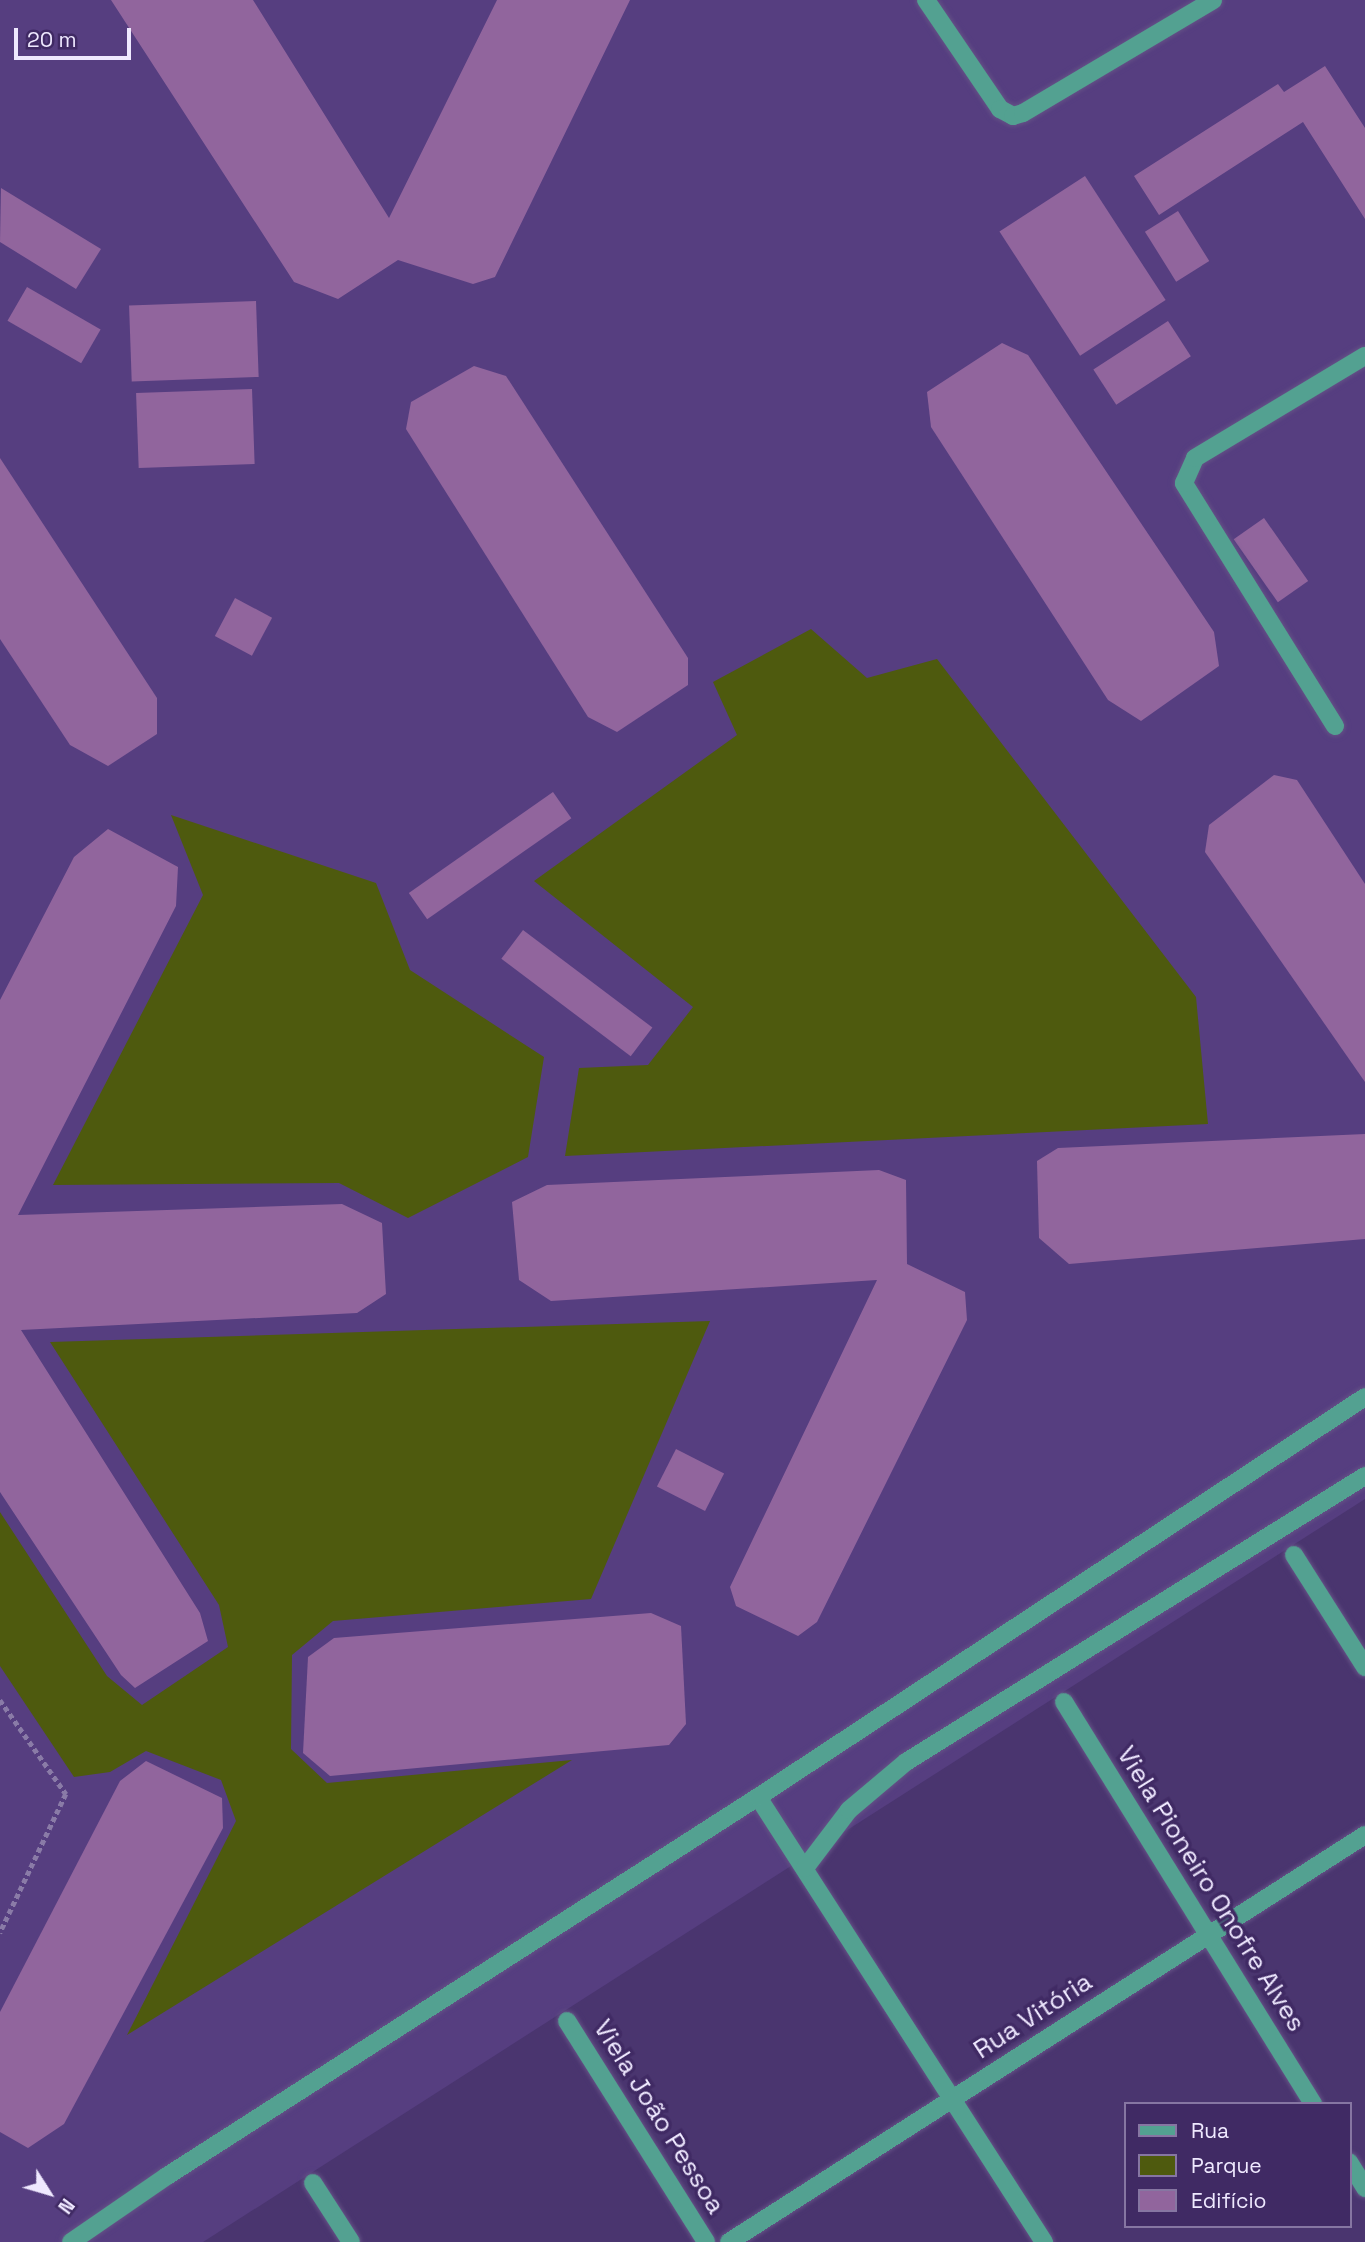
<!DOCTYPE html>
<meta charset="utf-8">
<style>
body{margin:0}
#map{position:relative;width:1365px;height:2242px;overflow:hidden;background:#4a356f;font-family:"Space Grotesk",sans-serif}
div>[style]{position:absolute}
.built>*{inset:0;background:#563e80}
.green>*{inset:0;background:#4e5a0e}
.building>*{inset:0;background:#91659d;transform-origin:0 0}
.path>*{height:4.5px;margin-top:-2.25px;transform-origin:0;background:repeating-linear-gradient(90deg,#8a7ba7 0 5px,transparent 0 8.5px)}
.roads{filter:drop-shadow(0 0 2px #645286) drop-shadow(0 0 2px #645286)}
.minor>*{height:18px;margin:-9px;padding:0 9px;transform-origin:9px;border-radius:9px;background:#53a191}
span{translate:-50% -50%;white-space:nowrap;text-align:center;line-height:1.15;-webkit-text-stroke:7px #402a64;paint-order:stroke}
.street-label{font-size:26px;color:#efe9ff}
.legend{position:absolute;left:1124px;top:2102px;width:228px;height:126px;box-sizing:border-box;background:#402a64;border:2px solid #8676a2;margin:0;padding:9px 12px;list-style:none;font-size:21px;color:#efe9ff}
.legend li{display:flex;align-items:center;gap:14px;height:35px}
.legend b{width:35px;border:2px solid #8676a2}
.north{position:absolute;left:14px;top:2158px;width:70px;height:70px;-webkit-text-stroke:5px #402a64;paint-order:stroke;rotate:127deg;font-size:19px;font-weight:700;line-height:28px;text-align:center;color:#efe9ff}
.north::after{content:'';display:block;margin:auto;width:24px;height:32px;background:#efe9ff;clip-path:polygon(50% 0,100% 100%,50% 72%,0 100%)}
.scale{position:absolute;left:14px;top:28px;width:117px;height:32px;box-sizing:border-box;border:4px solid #efe9ff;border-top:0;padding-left:9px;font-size:21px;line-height:24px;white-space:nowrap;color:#efe9ff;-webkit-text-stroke:5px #402a64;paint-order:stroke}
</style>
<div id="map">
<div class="built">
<i style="clip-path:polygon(0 0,1365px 0,1365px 1499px,203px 2242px,0 2242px)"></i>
</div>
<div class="green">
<i style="clip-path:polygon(811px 629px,867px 678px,937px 659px,1196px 997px,1208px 1124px,565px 1156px,579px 1068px,648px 1065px,693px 1007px,534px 881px,737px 735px,713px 682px)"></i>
<i style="clip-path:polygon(171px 815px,376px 883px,410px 970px,544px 1057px,528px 1157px,408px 1218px,339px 1183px,53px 1185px,203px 895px)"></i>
<i style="clip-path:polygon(710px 1321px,591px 1599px,333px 1621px,292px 1655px,291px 1749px,327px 1783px,572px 1760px,127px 2035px,236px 1821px,221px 1780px,146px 1751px,110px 1772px,74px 1777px,0 1666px,0 1512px,107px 1676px,142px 1705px,228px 1647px,219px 1605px,50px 1342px)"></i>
</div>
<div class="building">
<i style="clip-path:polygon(111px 0,253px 0,389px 218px,497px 0,630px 0,495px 277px,473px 284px,398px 260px,338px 299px,294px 282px)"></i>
<i style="clip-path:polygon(1325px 66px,1365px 128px,1365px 219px,1303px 122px,1159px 215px,1134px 176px,1278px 84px,1284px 92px)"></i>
<i style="left:1085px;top:176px;width:148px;height:102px;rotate:57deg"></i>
<i style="clip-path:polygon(1px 188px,101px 249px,76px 289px,0 242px)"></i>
<i style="left:1178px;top:211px;width:59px;height:39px;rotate:58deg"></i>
<i style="left:27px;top:287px;width:85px;height:39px;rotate:30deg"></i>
<i style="left:256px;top:301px;width:76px;height:127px;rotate:88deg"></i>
<i style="left:1168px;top:321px;width:42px;height:89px;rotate:57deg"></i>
<i style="clip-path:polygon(1002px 343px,1028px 355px,1214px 632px,1219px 666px,1141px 721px,1108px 700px,931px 427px,927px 392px)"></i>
<i style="clip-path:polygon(474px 366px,506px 376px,688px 658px,688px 685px,617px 732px,588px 717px,406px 429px,411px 402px)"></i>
<i style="left:252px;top:389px;width:75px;height:116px;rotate:88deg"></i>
<i style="clip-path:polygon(0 458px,157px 698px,157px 734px,108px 766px,70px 745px,0 639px)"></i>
<i style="left:1264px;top:518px;width:77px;height:37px;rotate:55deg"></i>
<i style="left:235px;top:598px;width:42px;height:43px;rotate:28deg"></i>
<i style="clip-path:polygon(1274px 775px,1297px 780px,1365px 884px,1365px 1082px,1205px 852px,1209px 825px)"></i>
<i style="left:553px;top:792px;width:32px;height:176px;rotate:55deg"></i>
<i style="clip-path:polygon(108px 829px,178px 867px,176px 906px,18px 1215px,342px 1204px,382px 1223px,386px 1294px,357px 1313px,21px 1330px,200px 1613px,208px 1641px,135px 1688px,121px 1675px,0 1492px,0 1000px,74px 857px)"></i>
<i style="left:523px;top:930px;width:162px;height:36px;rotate:37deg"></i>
<i style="clip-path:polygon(1365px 1134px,1365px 1239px,1069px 1264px,1039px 1238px,1037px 1161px,1058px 1148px)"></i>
<i style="clip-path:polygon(879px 1170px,906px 1180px,907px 1264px,965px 1292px,967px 1320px,817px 1622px,798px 1636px,736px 1606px,730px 1587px,877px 1280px,551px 1301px,519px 1280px,512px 1202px,547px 1185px)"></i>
<i style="left:676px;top:1449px;width:54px;height:42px;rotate:27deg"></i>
<i style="clip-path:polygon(651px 1613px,681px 1626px,686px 1724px,669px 1745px,330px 1776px,303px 1753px,308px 1657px,334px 1638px)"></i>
<i style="clip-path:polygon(146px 1761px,222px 1798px,223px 1828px,64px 2124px,28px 2148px,0 2132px,0 2012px,120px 1781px)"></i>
</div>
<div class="path">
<i style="left:0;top:1700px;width:115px;rotate:54.9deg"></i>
<i style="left:66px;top:1794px;width:154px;rotate:115.4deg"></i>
</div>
<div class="roads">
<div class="minor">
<i style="left:926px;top:0;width:132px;rotate:55.8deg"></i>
<i style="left:1000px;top:109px;width:15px;rotate:28deg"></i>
<i style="left:1013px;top:116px;width:10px;rotate:-17deg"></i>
<i style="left:1023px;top:113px;width:221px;rotate:-30.7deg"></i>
<i style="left:1335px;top:726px;width:286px;rotate:-121.9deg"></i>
<i style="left:1184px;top:483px;width:27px;rotate:-66deg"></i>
<i style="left:1195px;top:458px;width:198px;rotate:-31deg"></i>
<i style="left:1294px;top:1555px;width:133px;rotate:57.6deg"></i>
<i style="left:1064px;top:1702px;width:473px;rotate:58.2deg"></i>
<i style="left:758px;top:1797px;width:529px;rotate:57.27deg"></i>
<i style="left:805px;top:1868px;width:73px;rotate:-52.8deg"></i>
<i style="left:849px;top:1810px;width:75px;rotate:-40.1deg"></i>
<i style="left:906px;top:1762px;width:541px;rotate:-31.93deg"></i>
<i style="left:567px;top:2021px;width:261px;rotate:57.8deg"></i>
<i style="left:1349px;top:2162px;width:31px;rotate:58deg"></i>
<i style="left:313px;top:2183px;width:70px;rotate:57.2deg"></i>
<i style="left:71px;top:2242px;width:116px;rotate:-34.5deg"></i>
<i style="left:167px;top:2176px;width:702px;rotate:-32.67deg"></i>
<i style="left:758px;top:1797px;width:727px;rotate:-33.38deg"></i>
<i style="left:729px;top:2242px;width:755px;rotate:-32.62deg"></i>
</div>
</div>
<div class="street-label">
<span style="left:1211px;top:1889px;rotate:58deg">Viela Pioneiro Onofre Alves</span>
<span style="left:1033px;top:2016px;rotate:-33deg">Rua Vitória</span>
<span style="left:659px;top:2117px;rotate:58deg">Viela João Pessoa</span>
</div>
<ul class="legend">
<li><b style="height:9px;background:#53a191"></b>Rua</li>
<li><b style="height:19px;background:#4e5a0e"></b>Parque</li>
<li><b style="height:19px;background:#91659d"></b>Edifício</li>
</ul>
<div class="north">N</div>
<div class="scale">20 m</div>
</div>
